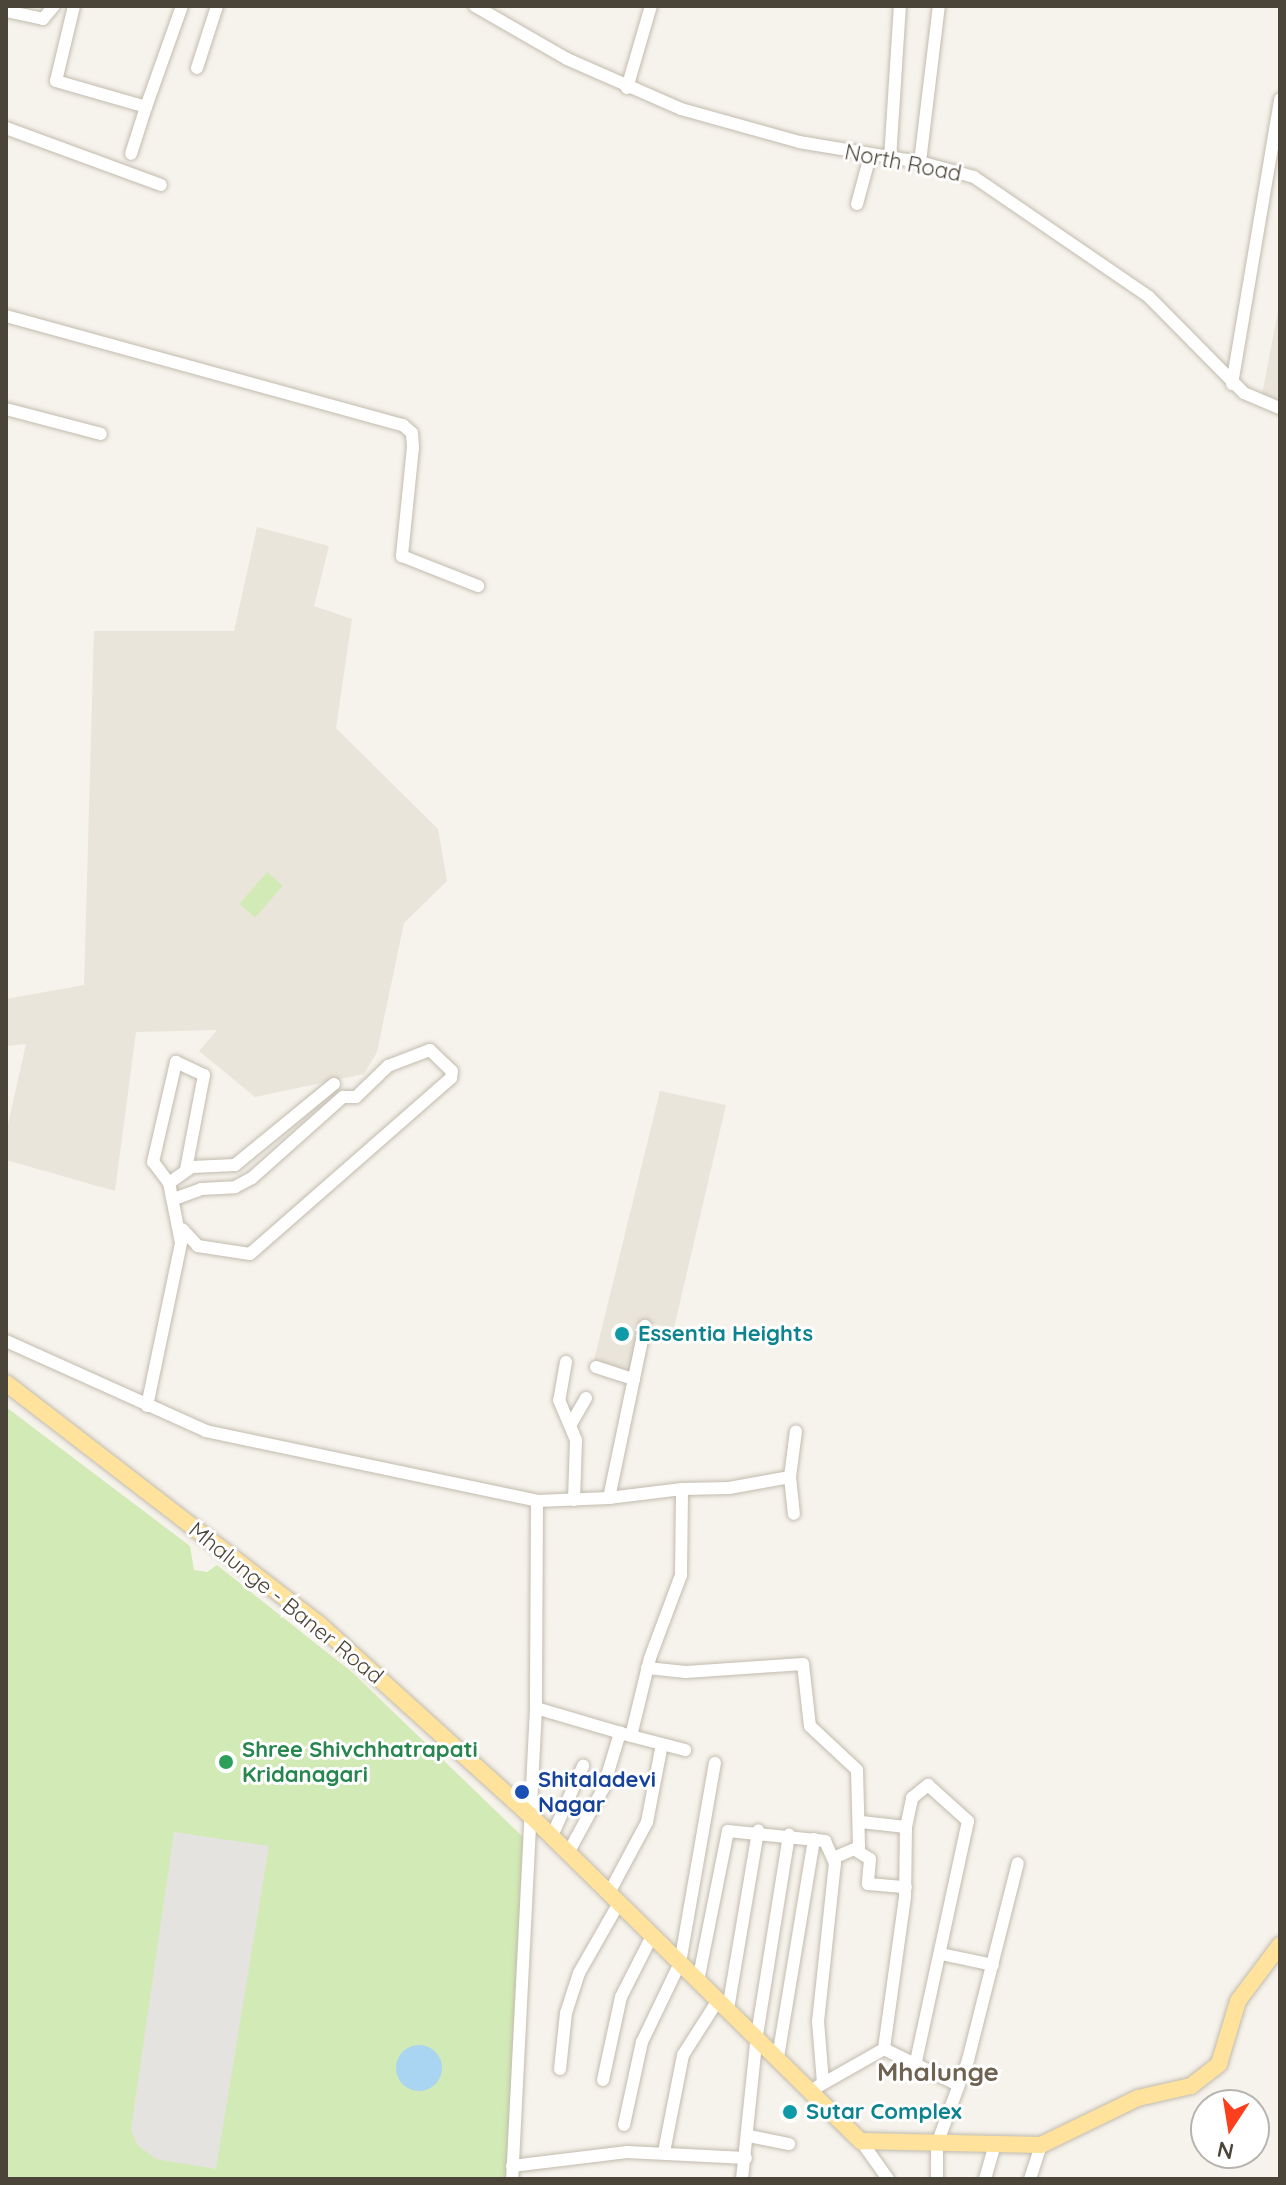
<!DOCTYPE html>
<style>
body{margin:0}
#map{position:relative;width:1286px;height:2185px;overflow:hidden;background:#f6f3ec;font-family:Quicksand,sans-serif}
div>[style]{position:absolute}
.residential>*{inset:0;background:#eae5da}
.green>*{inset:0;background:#d2eab5;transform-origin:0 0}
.parking>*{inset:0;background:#e5e3e0}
.water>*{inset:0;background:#a9d4f2}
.round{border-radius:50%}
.roads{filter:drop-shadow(0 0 2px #c2bbae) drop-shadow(0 0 2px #c2bbae)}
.minor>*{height:12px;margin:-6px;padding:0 6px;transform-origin:6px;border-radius:6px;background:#fff}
.major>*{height:16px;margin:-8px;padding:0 8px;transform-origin:8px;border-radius:8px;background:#ffe39c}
.dots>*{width:22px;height:22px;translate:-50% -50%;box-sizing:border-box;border:4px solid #fff;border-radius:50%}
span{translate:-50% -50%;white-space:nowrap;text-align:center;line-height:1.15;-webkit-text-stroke:6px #fff;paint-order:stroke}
.street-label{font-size:22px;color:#4b4439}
.culture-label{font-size:22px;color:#0d838f;font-weight:700}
.left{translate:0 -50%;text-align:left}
.leisure-label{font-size:22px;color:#27864d;font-weight:700}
.transit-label{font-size:22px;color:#164399;font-weight:700}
.quarter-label{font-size:26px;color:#6e6250;font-weight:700}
.frame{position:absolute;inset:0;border:8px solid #4b4439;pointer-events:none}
.north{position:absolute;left:1190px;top:2089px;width:80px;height:80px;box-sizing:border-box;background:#fff;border:2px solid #b7b4b0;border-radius:50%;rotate:192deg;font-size:22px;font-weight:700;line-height:32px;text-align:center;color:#4b4439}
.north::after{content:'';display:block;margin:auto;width:28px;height:36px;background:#fc3f1d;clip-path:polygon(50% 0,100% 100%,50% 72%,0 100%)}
</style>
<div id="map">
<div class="residential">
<i style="clip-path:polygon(1280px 300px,1280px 400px,1262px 395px)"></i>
<i style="clip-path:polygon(257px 527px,329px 546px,314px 606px,352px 619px,336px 728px,438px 829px,447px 881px,404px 923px,377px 1052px,364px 1074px,255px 1097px,199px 1051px,217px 1030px,136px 1032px,115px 1191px,6px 1160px,6px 1133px,26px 1044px,6px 1046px,6px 999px,84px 985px,94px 631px,234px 631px)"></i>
<i style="clip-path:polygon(660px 1091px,726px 1105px,674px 1328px,642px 1322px,630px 1374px,593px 1364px)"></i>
</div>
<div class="green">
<i style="left:267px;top:872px;width:21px;height:42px;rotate:41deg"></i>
<i style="clip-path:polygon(6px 1407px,190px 1546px,194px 1570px,207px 1572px,217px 1565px,353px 1673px,525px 1839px,510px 2179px,6px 2179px)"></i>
</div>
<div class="parking">
<i style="clip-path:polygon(174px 1832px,269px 1846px,216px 2169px,156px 2159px,137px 2145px,131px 2129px)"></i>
</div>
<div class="water">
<i class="round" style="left:396px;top:2045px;width:46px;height:46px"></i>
</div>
<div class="roads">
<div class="minor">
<i style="left:74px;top:6px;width:77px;rotate:103.5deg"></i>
<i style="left:56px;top:81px;width:94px;rotate:16.1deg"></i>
<i style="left:146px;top:107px;width:49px;rotate:107.7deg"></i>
<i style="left:475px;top:6px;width:106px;rotate:29.9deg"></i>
<i style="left:567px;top:59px;width:124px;rotate:23.7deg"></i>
<i style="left:681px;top:109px;width:123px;rotate:15.6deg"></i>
<i style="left:799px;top:142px;width:123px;rotate:9.4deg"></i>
<i style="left:920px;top:162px;width:56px;rotate:15.5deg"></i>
<i style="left:974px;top:177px;width:212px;rotate:34.4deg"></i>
<i style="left:1149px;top:297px;width:135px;rotate:45.3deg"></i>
<i style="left:1244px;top:393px;width:39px;rotate:23deg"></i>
<i style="left:6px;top:11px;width:38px;rotate:12deg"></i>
<i style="left:43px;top:19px;width:17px;rotate:-50deg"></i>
<i style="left:197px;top:68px;width:65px;rotate:-72.1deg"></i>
<i style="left:627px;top:88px;width:85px;rotate:-73.7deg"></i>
<i style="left:146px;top:107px;width:107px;rotate:-70.4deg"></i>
<i style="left:6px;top:128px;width:165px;rotate:20.2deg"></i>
<i style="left:890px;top:159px;width:153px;rotate:-86.3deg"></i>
<i style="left:920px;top:162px;width:157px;rotate:-83.1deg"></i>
<i style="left:857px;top:204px;width:50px;rotate:-74.8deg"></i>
<i style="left:6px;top:316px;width:412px;rotate:15.4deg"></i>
<i style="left:403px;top:425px;width:12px;rotate:42deg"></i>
<i style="left:412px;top:433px;width:14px;rotate:86deg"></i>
<i style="left:413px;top:447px;width:110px;rotate:95.8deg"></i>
<i style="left:402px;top:556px;width:82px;rotate:21.5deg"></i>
<i style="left:1232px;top:384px;width:289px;rotate:-80.4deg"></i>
<i style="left:6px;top:409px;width:98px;rotate:14.7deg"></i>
<i style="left:169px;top:1183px;width:28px;rotate:-35deg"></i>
<i style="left:192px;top:1167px;width:43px;rotate:-2.7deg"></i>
<i style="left:235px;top:1165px;width:128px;rotate:-39.3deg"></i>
<i style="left:174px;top:1199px;width:29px;rotate:-20deg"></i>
<i style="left:201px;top:1189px;width:34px;rotate:-3deg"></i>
<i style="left:235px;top:1187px;width:19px;rotate:-28deg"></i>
<i style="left:252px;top:1178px;width:122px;rotate:-41.7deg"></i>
<i style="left:343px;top:1097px;width:13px"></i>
<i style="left:356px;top:1097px;width:45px;rotate:-44.1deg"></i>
<i style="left:388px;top:1066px;width:45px;rotate:-20.9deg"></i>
<i style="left:430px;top:1050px;width:30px;rotate:44deg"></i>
<i style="left:452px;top:1071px;width:7px;rotate:98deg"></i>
<i style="left:451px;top:1078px;width:267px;rotate:138.8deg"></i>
<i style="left:250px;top:1254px;width:53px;rotate:-171.3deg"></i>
<i style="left:198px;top:1246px;width:23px;rotate:-133deg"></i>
<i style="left:6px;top:1341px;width:219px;rotate:24.2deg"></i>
<i style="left:206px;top:1431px;width:338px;rotate:11.9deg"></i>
<i style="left:537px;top:1501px;width:207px;rotate:90.3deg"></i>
<i style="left:536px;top:1708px;width:472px;rotate:92.9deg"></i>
<i style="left:566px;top:1362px;width:39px;rotate:100deg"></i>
<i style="left:559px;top:1400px;width:43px;rotate:67deg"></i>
<i style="left:576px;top:1440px;width:60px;rotate:91.9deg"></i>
<i style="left:596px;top:1367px;width:40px;rotate:18deg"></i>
<i style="left:147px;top:1406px;width:167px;rotate:-78.2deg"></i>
<i style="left:181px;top:1243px;width:61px;rotate:-101.3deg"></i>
<i style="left:169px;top:1183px;width:26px;rotate:-127deg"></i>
<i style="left:153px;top:1162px;width:103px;rotate:-77deg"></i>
<i style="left:176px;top:1062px;width:31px;rotate:25deg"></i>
<i style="left:204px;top:1075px;width:96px;rotate:100.8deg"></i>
<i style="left:571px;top:1424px;width:30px;rotate:-60deg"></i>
<i style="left:790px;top:1477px;width:46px;rotate:-82.6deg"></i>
<i style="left:682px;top:1489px;width:47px;rotate:-1.2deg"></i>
<i style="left:729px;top:1488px;width:62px;rotate:-10.2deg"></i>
<i style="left:790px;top:1477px;width:37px;rotate:84deg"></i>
<i style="left:537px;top:1501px;width:72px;rotate:-2.4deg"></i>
<i style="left:609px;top:1498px;width:176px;rotate:-78.2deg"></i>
<i style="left:647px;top:1668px;width:39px;rotate:6deg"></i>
<i style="left:686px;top:1672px;width:117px;rotate:-3.9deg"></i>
<i style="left:803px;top:1664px;width:62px;rotate:83.6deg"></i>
<i style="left:810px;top:1726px;width:64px;rotate:43.1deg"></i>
<i style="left:857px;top:1770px;width:77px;rotate:88.5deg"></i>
<i style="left:859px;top:1847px;width:26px;rotate:157deg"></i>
<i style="left:536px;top:1708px;width:99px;rotate:16.4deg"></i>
<i style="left:631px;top:1736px;width:80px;rotate:-76.3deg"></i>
<i style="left:650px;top:1658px;width:89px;rotate:-69.5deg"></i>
<i style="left:681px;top:1575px;width:86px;rotate:-89.3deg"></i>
<i style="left:682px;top:1489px;width:74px;rotate:173deg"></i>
<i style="left:631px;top:1736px;width:56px;rotate:14.5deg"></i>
<i style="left:861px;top:1822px;width:45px;rotate:6.3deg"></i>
<i style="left:906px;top:1827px;width:30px;rotate:-78deg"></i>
<i style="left:912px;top:1798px;width:21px;rotate:-39deg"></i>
<i style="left:928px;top:1785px;width:54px;rotate:42deg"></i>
<i style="left:968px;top:1821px;width:251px;rotate:102.2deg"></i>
<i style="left:906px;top:1827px;width:70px;rotate:90.8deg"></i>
<i style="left:905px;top:1897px;width:153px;rotate:97.9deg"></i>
<i style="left:884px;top:2049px;width:80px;rotate:25.9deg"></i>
<i style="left:552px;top:1836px;width:77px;rotate:-66.1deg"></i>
<i style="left:857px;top:1851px;width:15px;rotate:32deg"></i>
<i style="left:870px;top:1859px;width:25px;rotate:95deg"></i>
<i style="left:868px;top:1884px;width:38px;rotate:5deg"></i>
<i style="left:568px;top:1853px;width:73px;rotate:-61.3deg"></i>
<i style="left:603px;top:1789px;width:59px;rotate:-73.1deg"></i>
<i style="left:609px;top:1893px;width:81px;rotate:-61.8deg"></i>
<i style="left:647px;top:1822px;width:79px;rotate:-79.1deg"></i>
<i style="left:941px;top:1954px;width:53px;rotate:11.9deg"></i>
<i style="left:698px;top:1981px;width:153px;rotate:-78.7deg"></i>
<i style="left:728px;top:1831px;width:98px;rotate:5.9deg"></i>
<i style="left:825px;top:1841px;width:24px;rotate:66deg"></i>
<i style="left:835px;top:1863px;width:159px;rotate:96.1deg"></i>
<i style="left:818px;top:2021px;width:62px;rotate:85.4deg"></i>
<i style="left:728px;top:2009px;width:181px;rotate:-80.4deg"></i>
<i style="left:778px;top:2057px;width:221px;rotate:-80.6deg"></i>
<i style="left:560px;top:2069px;width:56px;rotate:-83.9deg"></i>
<i style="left:566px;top:2013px;width:42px;rotate:-72deg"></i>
<i style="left:579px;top:1973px;width:81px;rotate:-60.3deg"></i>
<i style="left:603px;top:2080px;width:85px;rotate:-77.8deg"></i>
<i style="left:621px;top:1997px;width:68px;rotate:-63.1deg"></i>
<i style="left:817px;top:2087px;width:77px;rotate:-29.6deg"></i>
<i style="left:624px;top:2125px;width:85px;rotate:-77.8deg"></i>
<i style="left:642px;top:2042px;width:88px;rotate:-64.3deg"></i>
<i style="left:680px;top:1963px;width:203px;rotate:-80.1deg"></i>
<i style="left:749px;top:2136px;width:41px;rotate:11.3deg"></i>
<i style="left:861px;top:2141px;width:47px;rotate:54.6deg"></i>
<i style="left:664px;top:2152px;width:99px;rotate:-78.9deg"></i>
<i style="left:683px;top:2055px;width:65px;rotate:-57.5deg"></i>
<i style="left:512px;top:2166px;width:116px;rotate:-6.9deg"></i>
<i style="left:627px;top:2152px;width:119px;rotate:2.9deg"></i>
<i style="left:742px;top:2179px;width:145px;rotate:-84.1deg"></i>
<i style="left:757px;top:2035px;width:203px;rotate:-80.9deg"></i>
<i style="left:937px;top:2179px;width:35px;rotate:-90deg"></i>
<i style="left:937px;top:2144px;width:90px;rotate:-69.7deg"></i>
<i style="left:968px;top:2060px;width:203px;rotate:-75.8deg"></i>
<i style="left:985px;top:2179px;width:36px;rotate:-74deg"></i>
<i style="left:1030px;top:2179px;width:36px;rotate:-72deg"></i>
</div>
<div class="major">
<i style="left:6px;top:1383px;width:394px;rotate:37.6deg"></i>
<i style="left:318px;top:1623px;width:286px;rotate:42.2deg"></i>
<i style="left:530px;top:1815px;width:465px;rotate:44.6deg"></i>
<i style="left:861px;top:2141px;width:180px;rotate:1.3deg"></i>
<i style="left:1041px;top:2145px;width:108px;rotate:-25.9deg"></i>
<i style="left:1138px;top:2098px;width:54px;rotate:-12.8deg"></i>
<i style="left:1191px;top:2086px;width:36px;rotate:-38deg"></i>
<i style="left:1219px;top:2064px;width:66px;rotate:-73.2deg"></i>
<i style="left:1238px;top:2001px;width:70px;rotate:-53.1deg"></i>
</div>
</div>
<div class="dots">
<i style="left:622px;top:1334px;background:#0f9aa8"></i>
<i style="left:226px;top:1762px;background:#2e9e5b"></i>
<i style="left:522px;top:1792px;background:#1a4fb4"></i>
<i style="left:790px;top:2112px;background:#0f9aa8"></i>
</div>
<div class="street-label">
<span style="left:903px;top:163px;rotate:11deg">North Road</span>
<span style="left:286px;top:1603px;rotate:39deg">Mhalunge - Baner Road</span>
</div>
<div class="culture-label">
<span class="left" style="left:638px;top:1334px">Essentia Heights</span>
<span class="left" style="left:806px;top:2112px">Sutar Complex</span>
</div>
<div class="leisure-label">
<span class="left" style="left:242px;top:1762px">Shree Shivchhatrapati<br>Kridanagari</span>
</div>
<div class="transit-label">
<span class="left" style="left:538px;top:1792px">Shitaladevi<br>Nagar</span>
</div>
<div class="quarter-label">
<span style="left:938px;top:2072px">Mhalunge</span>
</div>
<div class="frame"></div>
<div class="north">N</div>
</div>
